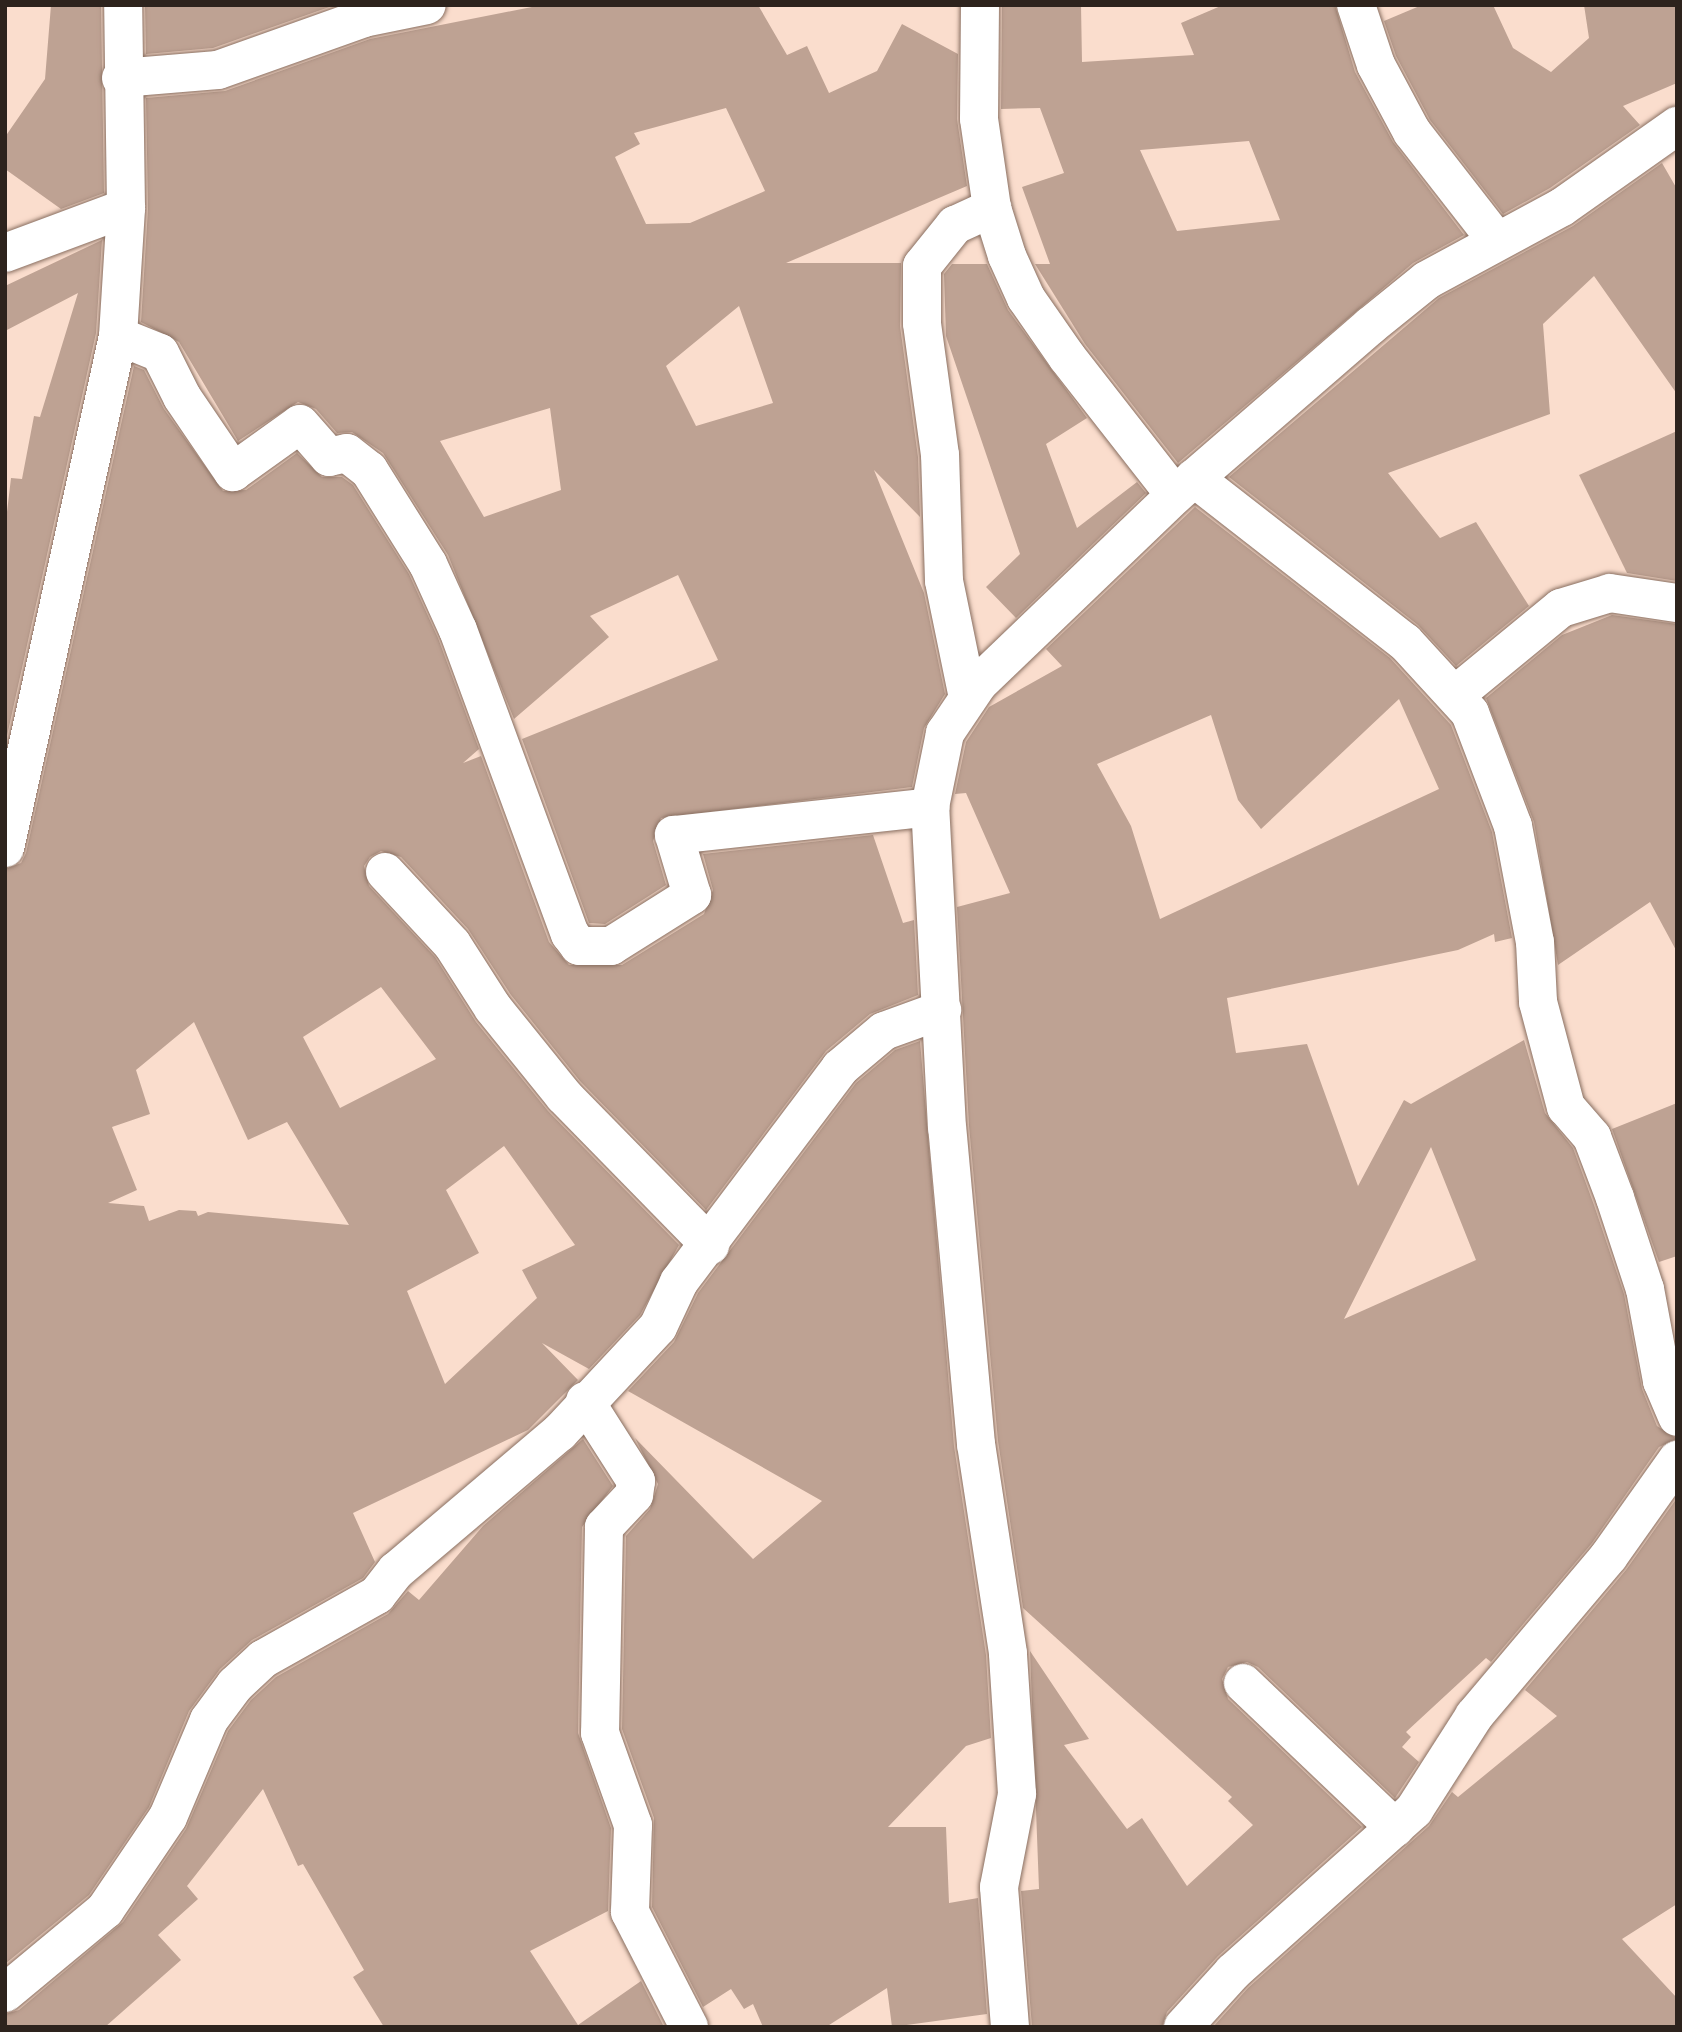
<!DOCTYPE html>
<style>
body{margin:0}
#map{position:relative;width:1682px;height:2032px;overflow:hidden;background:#faddcd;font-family:Ubuntu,sans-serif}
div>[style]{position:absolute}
.building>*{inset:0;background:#bea293}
.roads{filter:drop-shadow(0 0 2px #886e60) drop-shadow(0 0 2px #886e60)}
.minor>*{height:38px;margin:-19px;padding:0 19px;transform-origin:19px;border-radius:19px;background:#fff}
span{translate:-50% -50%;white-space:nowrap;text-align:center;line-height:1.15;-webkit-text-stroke:7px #ffede3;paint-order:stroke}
.frame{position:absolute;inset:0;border:7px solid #2d231d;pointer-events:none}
</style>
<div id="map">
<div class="building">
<i style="clip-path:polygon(51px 5px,101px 5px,104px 193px,61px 209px,5px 169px,5px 137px,45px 79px)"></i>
<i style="clip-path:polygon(145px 5px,335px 5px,213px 48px,146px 54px)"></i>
<i style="clip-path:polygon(evenodd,542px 5px,758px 5px,787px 55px,807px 46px,829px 93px,877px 71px,902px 24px,958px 54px,957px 119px,967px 186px,786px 263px,901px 263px,900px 326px,918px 457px,920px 517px,874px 470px,924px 593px,945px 694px,924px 728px,912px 787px,661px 818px,653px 841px,666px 885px,605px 924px,589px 923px,522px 739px,718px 660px,678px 575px,590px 616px,609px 637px,514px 719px,448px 555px,383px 453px,352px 432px,337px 433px,316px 409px,298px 402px,238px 441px,179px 342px,141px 322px,148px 209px,146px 98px,225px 91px,370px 39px,542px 5px,726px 108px,765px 191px,690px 223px,646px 224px,615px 157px,640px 144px,634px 133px,726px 108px,542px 5px,739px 306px,773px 403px,696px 426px,666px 366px,739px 306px,542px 5px,550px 408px,561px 490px,484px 517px,440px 441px,550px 408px)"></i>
<i style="clip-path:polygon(evenodd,1002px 5px,1081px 5px,1082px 62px,1194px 55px,1181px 23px,1223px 5px,1335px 5px,1355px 72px,1393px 142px,1464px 235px,1413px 263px,1178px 463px,1085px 344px,1035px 264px,1050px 264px,1022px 187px,1064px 173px,1040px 108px,1001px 109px,1002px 5px,1249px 141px,1280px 220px,1177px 231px,1140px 150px,1249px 141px)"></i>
<i style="clip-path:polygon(1422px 5px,1493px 5px,1513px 48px,1551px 72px,1589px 38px,1584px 5px,1677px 5px,1677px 83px,1623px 106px,1640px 125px,1550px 188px,1503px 214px,1430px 120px,1396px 56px,1384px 21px)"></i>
<i style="clip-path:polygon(1662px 163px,1677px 189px,1677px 394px,1594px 276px,1543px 324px,1550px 414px,1388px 473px,1440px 538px,1476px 522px,1529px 606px,1456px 666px,1418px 625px,1229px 477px,1439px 298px,1573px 226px)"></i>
<i style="clip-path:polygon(102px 240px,96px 333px,5px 745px,5px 529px,11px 478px,22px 479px,34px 416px,40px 417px,78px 293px,5px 331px,5px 286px)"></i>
<i style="clip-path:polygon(952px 264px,987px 264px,1008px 310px,1087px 418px,1046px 444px,1077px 528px,1137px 482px,1146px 493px,1016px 618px,986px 587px,1020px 554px,946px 336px,944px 274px)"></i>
<i style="clip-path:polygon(evenodd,134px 366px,144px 370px,164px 409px,223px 491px,246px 490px,297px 453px,322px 477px,342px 477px,353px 485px,409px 574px,438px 638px,479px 749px,463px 763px,481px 756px,549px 942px,569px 965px,622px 965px,704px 914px,713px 890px,703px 854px,873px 835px,903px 923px,914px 920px,918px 995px,870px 1014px,826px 1051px,706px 1210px,580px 1081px,511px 995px,468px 929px,401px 857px,381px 851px,370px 857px,364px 866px,369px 886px,435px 957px,476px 1022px,548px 1111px,679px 1245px,640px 1315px,589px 1369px,542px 1343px,578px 1380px,528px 1430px,353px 1513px,375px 1562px,363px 1578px,252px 1640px,220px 1669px,189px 1711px,149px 1807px,89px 1895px,5px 1964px,5px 869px,21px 863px,26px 853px,134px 366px,381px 987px,436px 1059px,340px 1108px,303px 1037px,381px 987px,134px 366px,194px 1022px,248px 1140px,287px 1122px,349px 1225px,208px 1212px,198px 1216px,196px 1211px,179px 1210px,149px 1221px,144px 1206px,108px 1203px,137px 1190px,112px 1127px,150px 1114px,136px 1070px,194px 1022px,134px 366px,504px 1146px,575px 1245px,522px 1270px,537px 1298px,445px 1384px,407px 1291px,479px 1253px,446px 1190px,504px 1146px)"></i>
<i style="clip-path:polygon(1677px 431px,1677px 581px,1627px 573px,1579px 475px)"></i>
<i style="clip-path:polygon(evenodd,1195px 507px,1390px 658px,1451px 725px,1492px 832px,1512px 938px,1495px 942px,1494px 934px,1458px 950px,1227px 998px,1236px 1053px,1307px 1044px,1358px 1186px,1404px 1100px,1411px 1104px,1524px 1040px,1545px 1113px,1573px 1148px,1594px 1205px,1624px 1294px,1642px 1389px,1657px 1426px,1677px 1439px,1659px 1447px,1592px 1543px,1491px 1662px,1486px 1658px,1406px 1732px,1411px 1737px,1402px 1747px,1419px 1762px,1395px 1798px,1258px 1667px,1247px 1662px,1228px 1667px,1222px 1679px,1228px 1699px,1362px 1827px,1218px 1956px,1167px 2012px,1162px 2027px,1032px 2027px,1021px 1891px,1039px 1889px,1030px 1651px,1089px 1739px,1064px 1745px,1127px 1829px,1142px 1818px,1187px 1886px,1253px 1825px,1228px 1801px,1232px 1797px,1023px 1608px,998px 1441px,969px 1126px,957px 907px,1010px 893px,966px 793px,955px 794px,966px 742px,989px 707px,1062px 666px,1046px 649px,1195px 507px,1399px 699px,1439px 789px,1160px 919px,1131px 826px,1097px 764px,1211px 715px,1238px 800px,1261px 829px,1399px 699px,1195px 507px,1431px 1147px,1476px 1260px,1344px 1319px,1431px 1147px)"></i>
<i style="clip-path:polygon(1612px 615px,1677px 624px,1677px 952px,1650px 902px,1558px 965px,1534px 822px,1486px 698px,1562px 635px)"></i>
<i style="clip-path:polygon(920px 1041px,954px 1446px,986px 1655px,991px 1738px,966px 1746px,888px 1827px,946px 1827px,949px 1903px,978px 1898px,987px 2014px,892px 2027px,887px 1988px,826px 2027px,763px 2027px,753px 2004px,744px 2009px,731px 1989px,703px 2007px,652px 1907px,654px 1818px,622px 1729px,626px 1536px,650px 1509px,658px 1484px,635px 1438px,753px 1559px,822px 1501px,628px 1391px,674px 1342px,698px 1293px,856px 1083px,895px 1050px)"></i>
<i style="clip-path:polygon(1677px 1103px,1677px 1256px,1659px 1262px,1612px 1129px)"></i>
<i style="clip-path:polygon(583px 1439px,613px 1486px,582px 1527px,578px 1733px,611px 1828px,608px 1911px,530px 1951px,578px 2025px,641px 1981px,664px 2027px,384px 2027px,353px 1977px,364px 1970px,303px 1864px,298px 1866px,263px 1789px,187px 1886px,198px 1899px,158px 1935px,181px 1960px,105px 2027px,5px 2027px,5px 2014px,19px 2010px,123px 1922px,186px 1829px,228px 1731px,251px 1700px,276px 1677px,388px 1614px,408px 1591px,419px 1600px,483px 1526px)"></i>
<i style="clip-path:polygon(1677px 1498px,1677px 1904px,1622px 1939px,1677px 1998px,1677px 2027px,1213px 2027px,1248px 1988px,1429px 1826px,1452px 1792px,1458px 1797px,1557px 1716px,1525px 1690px,1626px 1570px)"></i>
</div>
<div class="roads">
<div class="minor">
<i style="left:980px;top:5px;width:114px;rotate:90.5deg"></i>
<i style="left:979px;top:119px;width:90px;rotate:81.7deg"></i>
<i style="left:992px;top:208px;width:50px;rotate:72.6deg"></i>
<i style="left:1007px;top:256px;width:46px;rotate:65.7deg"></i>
<i style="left:1026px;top:298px;width:72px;rotate:55.2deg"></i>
<i style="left:1067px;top:357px;width:175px;rotate:52deg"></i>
<i style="left:1356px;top:5px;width:63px;rotate:71.6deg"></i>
<i style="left:1376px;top:65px;width:76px;rotate:61.8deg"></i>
<i style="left:1412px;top:132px;width:138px;rotate:52.1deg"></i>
<i style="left:121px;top:78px;width:97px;rotate:-4.7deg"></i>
<i style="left:218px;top:70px;width:155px;rotate:-19.6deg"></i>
<i style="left:364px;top:18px;width:64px;rotate:-11.7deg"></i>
<i style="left:5px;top:253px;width:129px;rotate:-20.4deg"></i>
<i style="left:118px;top:336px;width:45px;rotate:22deg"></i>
<i style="left:160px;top:353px;width:49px;rotate:63.4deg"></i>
<i style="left:182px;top:397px;width:91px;rotate:55.8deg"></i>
<i style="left:233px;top:472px;width:82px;rotate:-35.6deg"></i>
<i style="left:300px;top:424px;width:44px;rotate:48.7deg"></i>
<i style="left:329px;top:457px;width:18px;rotate:-13deg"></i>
<i style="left:347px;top:453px;width:28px;rotate:38deg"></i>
<i style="left:369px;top:470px;width:111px;rotate:57.9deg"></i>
<i style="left:428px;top:564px;width:72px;rotate:65.6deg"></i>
<i style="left:458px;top:630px;width:324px;rotate:69.8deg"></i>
<i style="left:570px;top:934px;width:15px;rotate:53deg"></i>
<i style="left:579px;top:946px;width:32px"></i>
<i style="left:611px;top:946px;width:96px;rotate:-32.2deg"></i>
<i style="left:692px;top:895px;width:63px;rotate:-106.7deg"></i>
<i style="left:674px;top:835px;width:258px;rotate:-6.2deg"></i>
<i style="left:1194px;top:478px;width:267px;rotate:37.9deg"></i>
<i style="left:1405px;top:642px;width:96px;rotate:47.5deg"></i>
<i style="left:1470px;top:713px;width:121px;rotate:69.2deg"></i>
<i style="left:1513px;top:826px;width:118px;rotate:79.3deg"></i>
<i style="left:1535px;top:942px;width:60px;rotate:87.1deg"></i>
<i style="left:1538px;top:1002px;width:109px;rotate:75.1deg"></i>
<i style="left:1566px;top:1107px;width:40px;rotate:49deg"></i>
<i style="left:1592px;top:1137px;width:65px;rotate:69.3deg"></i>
<i style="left:1615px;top:1198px;width:96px;rotate:71.8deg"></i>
<i style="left:1645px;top:1289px;width:94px;rotate:79.5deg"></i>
<i style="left:1662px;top:1381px;width:39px;rotate:67deg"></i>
<i style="left:1455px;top:695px;width:137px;rotate:-39.4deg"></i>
<i style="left:1561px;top:608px;width:51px;rotate:-17deg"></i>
<i style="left:1610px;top:593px;width:68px;rotate:8.5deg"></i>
<i style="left:968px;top:698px;width:119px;rotate:-101.6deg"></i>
<i style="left:944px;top:581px;width:126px;rotate:-91.8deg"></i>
<i style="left:940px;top:455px;width:133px;rotate:-97.8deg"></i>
<i style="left:922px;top:323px;width:57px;rotate:-90deg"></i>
<i style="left:922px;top:266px;width:53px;rotate:-51.2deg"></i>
<i style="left:955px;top:225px;width:41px;rotate:-24.7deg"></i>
<i style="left:5px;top:848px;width:524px;rotate:-77.55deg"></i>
<i style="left:118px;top:336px;width:128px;rotate:-86.4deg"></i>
<i style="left:126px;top:208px;width:203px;rotate:-90.8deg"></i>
<i style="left:385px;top:872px;width:98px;rotate:47.1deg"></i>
<i style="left:452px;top:944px;width:76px;rotate:57.4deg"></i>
<i style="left:493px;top:1008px;width:113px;rotate:51.1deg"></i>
<i style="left:564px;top:1096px;width:209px;rotate:45.6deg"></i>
<i style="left:585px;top:1401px;width:95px;rotate:57.5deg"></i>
<i style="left:636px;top:1481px;width:14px;rotate:98deg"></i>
<i style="left:634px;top:1495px;width:44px;rotate:133.2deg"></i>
<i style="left:604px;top:1527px;width:206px;rotate:91.1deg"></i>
<i style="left:600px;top:1733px;width:98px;rotate:70.3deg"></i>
<i style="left:633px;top:1825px;width:87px;rotate:92deg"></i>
<i style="left:630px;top:1912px;width:129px;rotate:62.8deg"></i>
<i style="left:1243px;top:1683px;width:210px;rotate:43.6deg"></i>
<i style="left:5px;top:1993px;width:130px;rotate:-39.7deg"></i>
<i style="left:105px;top:1910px;width:112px;rotate:-55.9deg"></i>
<i style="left:168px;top:1817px;width:105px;rotate:-67.1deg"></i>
<i style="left:209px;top:1720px;width:44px;rotate:-53.4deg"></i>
<i style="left:235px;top:1685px;width:38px;rotate:-43deg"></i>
<i style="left:263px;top:1659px;width:131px;rotate:-29.3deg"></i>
<i style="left:377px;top:1595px;width:31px;rotate:-52deg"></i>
<i style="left:396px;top:1571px;width:214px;rotate:-40.3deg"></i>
<i style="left:559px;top:1433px;width:145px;rotate:-47deg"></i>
<i style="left:658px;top:1327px;width:50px;rotate:-65deg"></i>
<i style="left:679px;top:1282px;width:268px;rotate:-53deg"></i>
<i style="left:840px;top:1068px;width:57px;rotate:-40.1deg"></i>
<i style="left:884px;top:1031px;width:62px;rotate:-19.9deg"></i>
<i style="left:1010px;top:2027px;width:140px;rotate:-94.5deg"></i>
<i style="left:999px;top:1887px;width:95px;rotate:-79deg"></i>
<i style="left:1017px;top:1794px;width:141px;rotate:-93.7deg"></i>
<i style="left:1008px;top:1653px;width:211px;rotate:-98.7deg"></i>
<i style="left:976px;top:1444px;width:317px;rotate:-95.2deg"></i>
<i style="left:947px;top:1128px;width:321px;rotate:-93deg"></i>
<i style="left:930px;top:807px;width:76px;rotate:-78.5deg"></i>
<i style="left:945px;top:733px;width:59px;rotate:-56deg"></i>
<i style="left:978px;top:684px;width:273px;rotate:-43.8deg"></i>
<i style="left:1175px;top:495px;width:258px;rotate:-40.9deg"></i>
<i style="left:1370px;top:326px;width:73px;rotate:-38.9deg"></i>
<i style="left:1427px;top:280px;width:153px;rotate:-28.4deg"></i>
<i style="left:1562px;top:207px;width:141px;rotate:-35.2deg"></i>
<i style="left:1183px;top:2027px;width:74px;rotate:-47.7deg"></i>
<i style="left:1233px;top:1972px;width:243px;rotate:-41.8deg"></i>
<i style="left:1414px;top:1810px;width:112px;rotate:-57.4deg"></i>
<i style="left:1474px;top:1716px;width:209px;rotate:-49.8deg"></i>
<i style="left:1609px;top:1556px;width:118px;rotate:-54.7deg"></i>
</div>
</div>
<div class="frame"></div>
</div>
